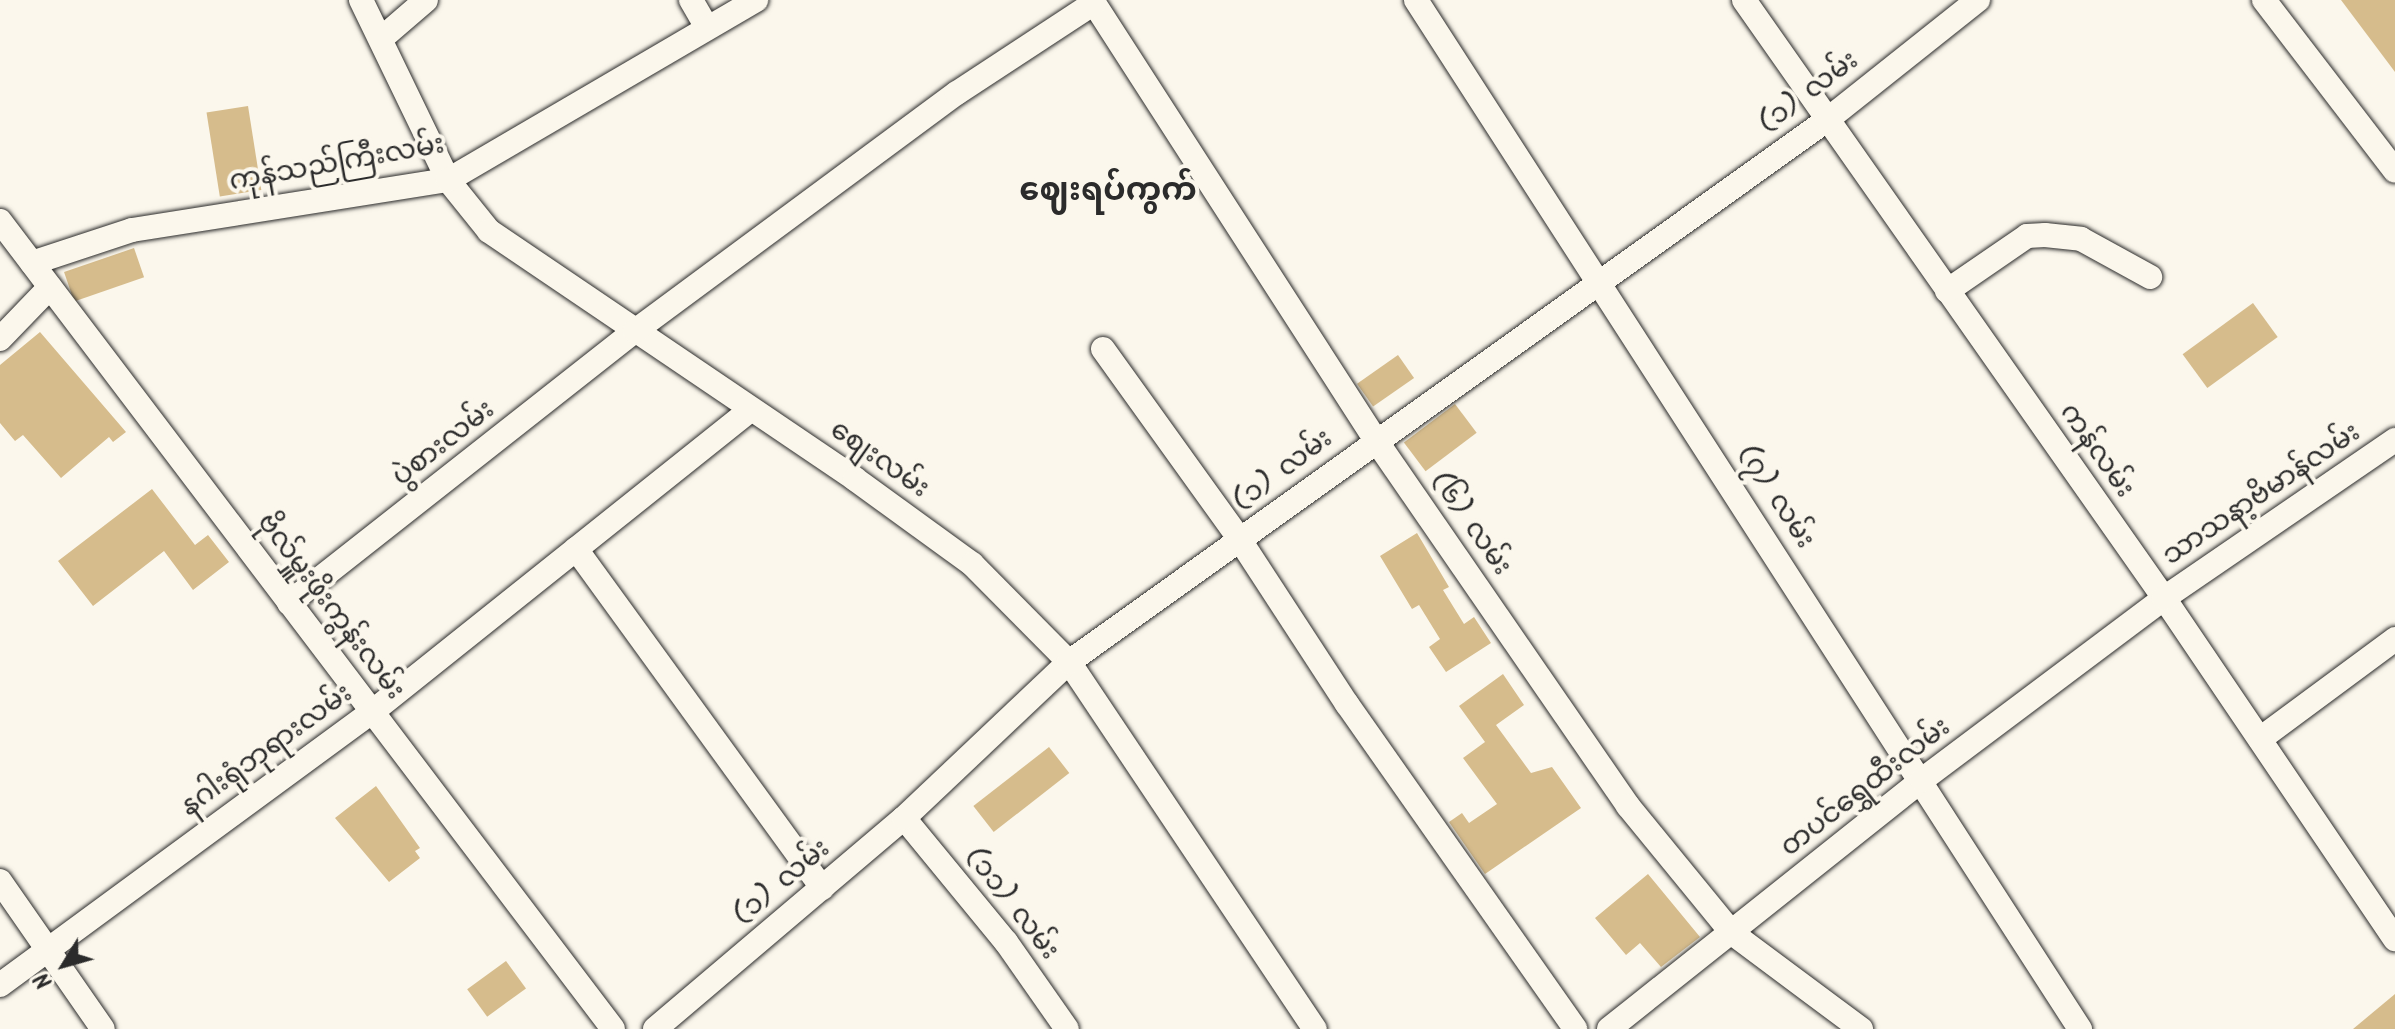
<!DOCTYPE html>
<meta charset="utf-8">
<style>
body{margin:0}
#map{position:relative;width:2395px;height:1029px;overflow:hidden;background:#fbf7ec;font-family:Kalam,"Noto Sans Myanmar",sans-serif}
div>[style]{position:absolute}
.building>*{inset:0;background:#d6bc8c;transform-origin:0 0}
.roads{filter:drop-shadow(0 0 2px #2b2b2b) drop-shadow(0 0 2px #2b2b2b)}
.minor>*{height:24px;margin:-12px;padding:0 12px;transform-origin:12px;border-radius:12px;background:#fbf7ec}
span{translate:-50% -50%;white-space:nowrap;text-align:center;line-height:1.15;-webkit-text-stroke:8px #fbf7ec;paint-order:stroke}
.street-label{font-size:28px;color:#2b2b2b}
.quarter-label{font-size:32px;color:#2b2b2b;font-weight:700}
.north{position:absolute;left:24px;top:925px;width:80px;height:80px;-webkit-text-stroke:6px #fbf7ec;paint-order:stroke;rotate:233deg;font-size:22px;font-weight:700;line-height:32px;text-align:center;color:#2b2b2b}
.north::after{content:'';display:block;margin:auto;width:28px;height:36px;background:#2b2b2b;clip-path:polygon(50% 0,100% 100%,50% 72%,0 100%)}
</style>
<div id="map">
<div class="building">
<i style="clip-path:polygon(2341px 0,2395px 0,2395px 72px)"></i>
<i style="left:248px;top:106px;width:85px;height:42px;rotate:81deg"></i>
<i style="left:134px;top:248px;width:31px;height:74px;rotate:71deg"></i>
<i style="left:2253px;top:303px;width:42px;height:87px;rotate:54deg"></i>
<i style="clip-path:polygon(40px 332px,126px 432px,113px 442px,109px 437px,61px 478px,23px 435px,15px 441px,0 423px,0 365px)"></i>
<i style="left:1398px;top:355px;width:28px;height:50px;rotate:55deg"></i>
<i style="left:1455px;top:404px;width:36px;height:64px;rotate:53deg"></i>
<i style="clip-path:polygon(152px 489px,195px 545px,208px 535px,229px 562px,193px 590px,164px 551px,93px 606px,58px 561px)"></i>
<i style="clip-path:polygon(1417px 533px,1449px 587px,1443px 590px,1464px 624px,1474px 617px,1491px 643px,1446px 672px,1429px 647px,1440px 639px,1419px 605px,1412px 609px,1380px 556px)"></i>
<i style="clip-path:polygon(1503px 674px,1524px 705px,1496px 725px,1531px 773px,1552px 767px,1581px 808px,1485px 874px,1449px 822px,1462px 813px,1469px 823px,1497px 804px,1463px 758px,1485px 742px,1459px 706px)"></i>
<i style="left:1049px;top:747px;width:33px;height:96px;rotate:52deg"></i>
<i style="clip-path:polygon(376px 786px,420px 848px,415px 851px,420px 858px,389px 882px,335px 818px)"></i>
<i style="clip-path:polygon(1648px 874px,1700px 937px,1661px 967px,1640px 943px,1626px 955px,1595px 918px)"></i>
<i style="left:506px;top:961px;width:34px;height:48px;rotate:54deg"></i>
<i style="clip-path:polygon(2395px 994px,2395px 1029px,2353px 1029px)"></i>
</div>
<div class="roads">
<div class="minor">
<i style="left:361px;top:0;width:200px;rotate:64.2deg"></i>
<i style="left:448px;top:180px;width:65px;rotate:51.2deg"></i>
<i style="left:489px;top:231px;width:442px;rotate:34.1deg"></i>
<i style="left:855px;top:479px;width:145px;rotate:36deg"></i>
<i style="left:972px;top:564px;width:138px;rotate:45.3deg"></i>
<i style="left:1069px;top:662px;width:442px;rotate:56.2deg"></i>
<i style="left:691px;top:0;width:32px;rotate:60deg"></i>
<i style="left:1092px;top:0;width:522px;rotate:57.19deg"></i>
<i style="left:1375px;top:439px;width:446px;rotate:55.4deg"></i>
<i style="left:1628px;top:806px;width:164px;rotate:50.7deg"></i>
<i style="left:1732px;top:933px;width:161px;rotate:36.7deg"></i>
<i style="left:1416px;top:0;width:1225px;rotate:57.17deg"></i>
<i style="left:1744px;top:0;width:731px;rotate:54.92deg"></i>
<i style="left:2164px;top:598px;width:412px;rotate:55.9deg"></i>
<i style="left:2264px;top:0;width:215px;rotate:52.5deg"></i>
<i style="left:382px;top:38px;width:58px;rotate:-40.8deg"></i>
<i style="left:0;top:221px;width:1014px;rotate:52.81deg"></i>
<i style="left:32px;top:263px;width:105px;rotate:-18.3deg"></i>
<i style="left:132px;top:230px;width:320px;rotate:-9deg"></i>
<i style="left:448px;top:180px;width:357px;rotate:-30.3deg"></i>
<i style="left:1947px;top:291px;width:97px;rotate:-34.5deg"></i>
<i style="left:2027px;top:236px;width:18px;rotate:-3deg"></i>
<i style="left:2045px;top:235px;width:36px;rotate:6deg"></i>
<i style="left:2081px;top:239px;width:79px;rotate:28.8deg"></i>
<i style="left:0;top:339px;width:72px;rotate:-46.1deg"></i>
<i style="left:1103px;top:349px;width:235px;rotate:54.3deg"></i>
<i style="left:1240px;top:540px;width:196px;rotate:56.9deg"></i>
<i style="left:1347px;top:704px;width:397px;rotate:54.9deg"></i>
<i style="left:576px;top:549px;width:419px;rotate:54deg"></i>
<i style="left:289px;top:603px;width:440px;rotate:-38.2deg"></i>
<i style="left:635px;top:331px;width:400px;rotate:-36.5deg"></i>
<i style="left:957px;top:93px;width:164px;rotate:-33.3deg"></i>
<i style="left:2260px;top:739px;width:168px;rotate:-36.5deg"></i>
<i style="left:904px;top:818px;width:161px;rotate:50.6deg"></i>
<i style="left:1006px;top:942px;width:106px;rotate:55deg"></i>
<i style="left:0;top:881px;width:180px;rotate:55.2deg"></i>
<i style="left:0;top:985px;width:461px;rotate:-36.3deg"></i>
<i style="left:372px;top:712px;width:485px;rotate:-38.6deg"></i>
<i style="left:655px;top:1029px;width:326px;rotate:-40.3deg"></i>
<i style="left:904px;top:818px;width:227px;rotate:-43.4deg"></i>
<i style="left:1069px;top:662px;width:932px;rotate:-35.57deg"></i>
<i style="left:1827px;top:120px;width:193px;rotate:-38.5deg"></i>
<i style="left:1609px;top:1029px;width:400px;rotate:-38.5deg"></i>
<i style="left:1922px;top:780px;width:303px;rotate:-36.9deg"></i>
<i style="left:2164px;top:598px;width:280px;rotate:-34.4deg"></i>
</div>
</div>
<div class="street-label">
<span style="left:1809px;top:93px;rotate:-37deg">(၁) လမ်း</span>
<span style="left:337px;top:164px;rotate:-10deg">ကုန်သည်ကြီးလမ်း</span>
<span style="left:444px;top:444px;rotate:-38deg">ပွဲစားလမ်း</span>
<span style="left:2096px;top:451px;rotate:55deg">ကန်လမ်း</span>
<span style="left:879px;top:460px;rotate:35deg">စျေးလမ်း</span>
<span style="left:1283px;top:471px;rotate:-37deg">(၁) လမ်း</span>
<span style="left:2262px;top:495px;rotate:-34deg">သာသနာ့ဗိမာန်လမ်း</span>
<span style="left:1775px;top:497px;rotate:57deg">(၇) လမ်း</span>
<span style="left:1470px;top:524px;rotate:55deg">(၆) လမ်း</span>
<span style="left:330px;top:607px;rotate:53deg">ဗိုလ်မှူးဖိုးကွန်းလမ်း</span>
<span style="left:267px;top:751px;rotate:-36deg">နဂါးရုံဘုရားလမ်း</span>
<span style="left:1866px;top:788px;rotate:-38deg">တပင်ရွှေထီးလမ်း</span>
<span style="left:782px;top:883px;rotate:-40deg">(၁) လမ်း</span>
<span style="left:1011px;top:904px;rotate:52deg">(၁၁) လမ်း</span>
</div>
<div class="quarter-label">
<span style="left:1108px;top:192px">ဈေးရပ်ကွက်</span>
</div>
<div class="north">N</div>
</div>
